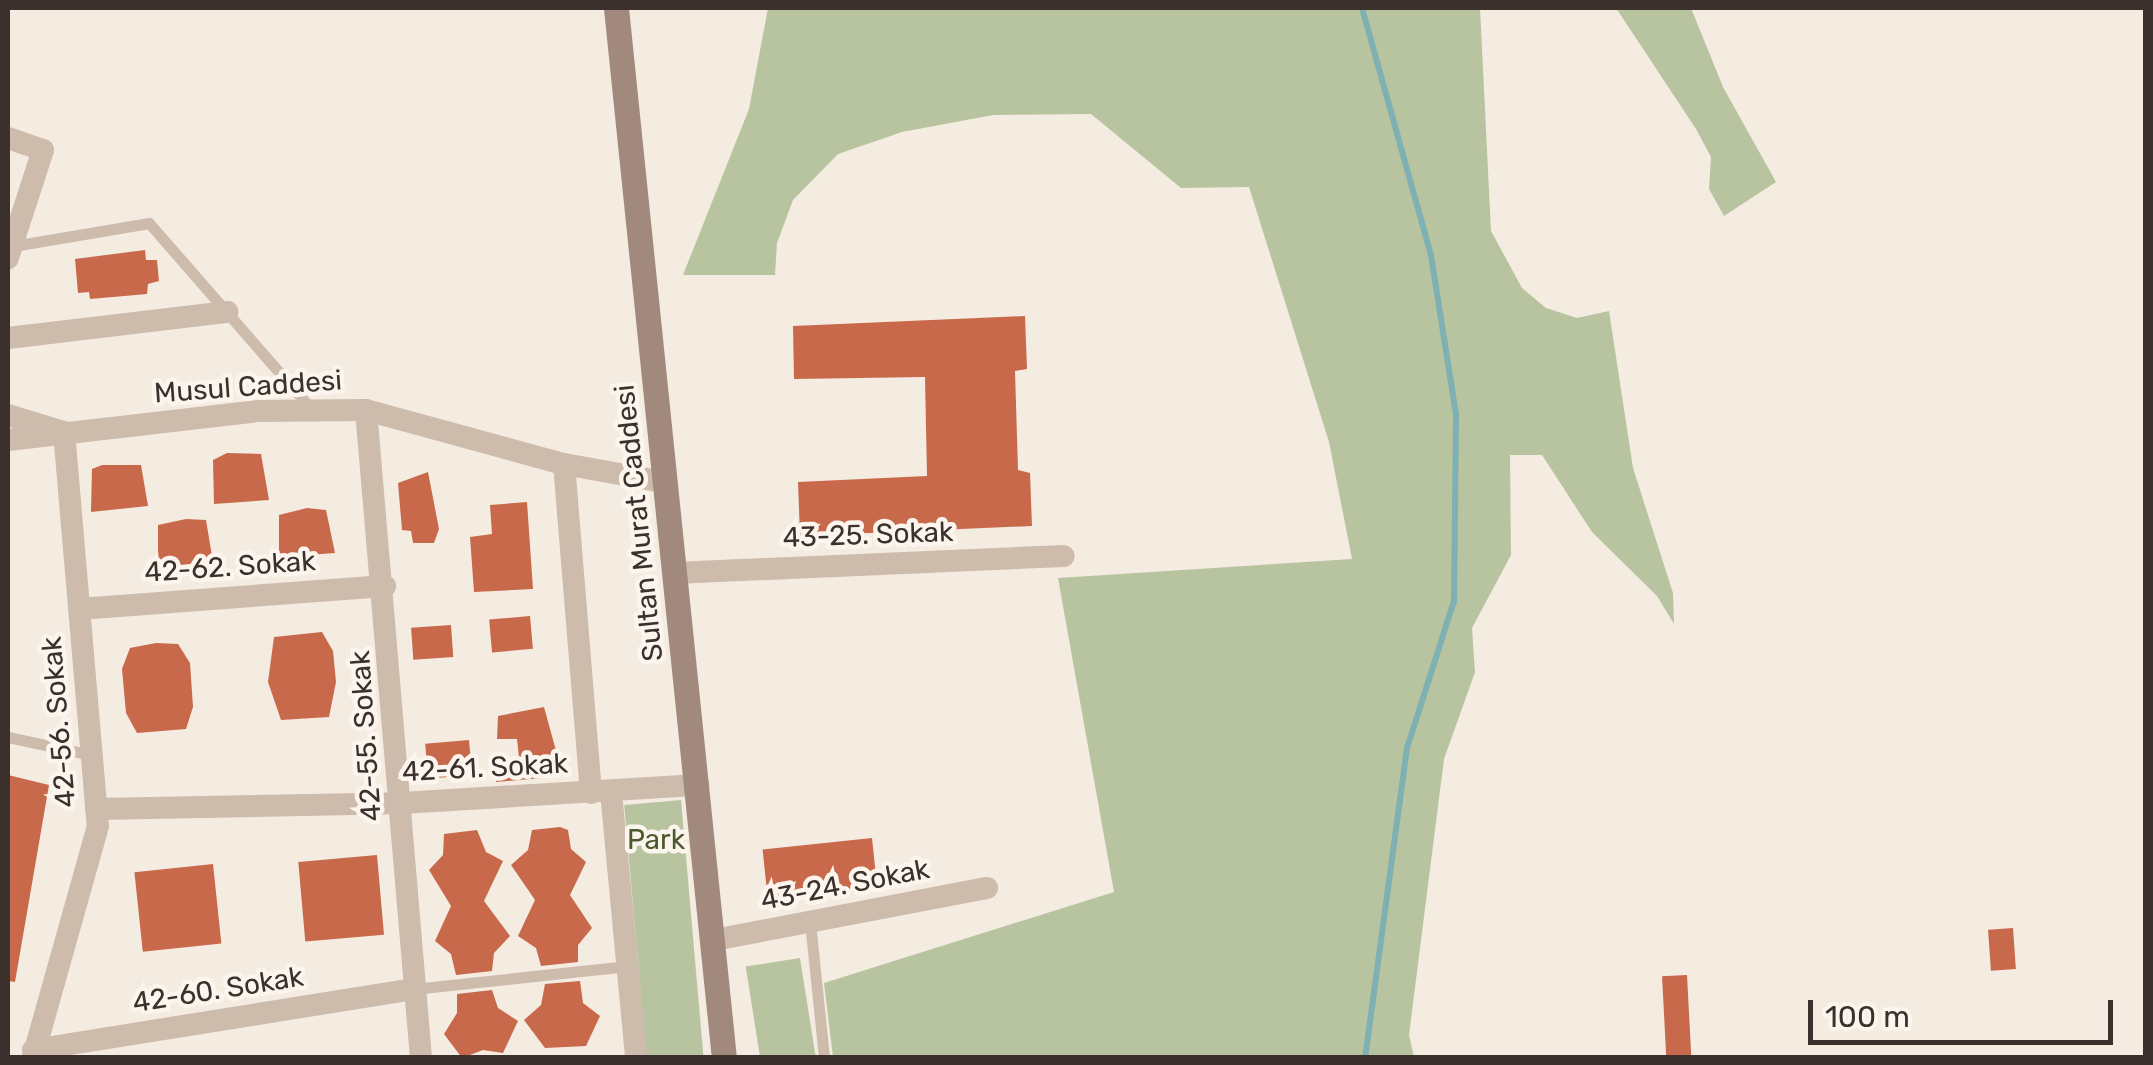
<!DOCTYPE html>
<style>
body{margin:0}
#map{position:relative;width:2153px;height:1065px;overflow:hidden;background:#f4ebe1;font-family:Rubik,sans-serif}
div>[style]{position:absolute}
.green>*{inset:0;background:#b8c4a0;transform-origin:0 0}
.stream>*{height:6px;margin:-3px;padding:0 3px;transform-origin:3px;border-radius:3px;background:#7fb0b2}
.building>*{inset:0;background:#c8694b;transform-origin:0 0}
.lane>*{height:11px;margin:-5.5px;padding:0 5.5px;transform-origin:5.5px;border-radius:5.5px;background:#cdbbac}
.street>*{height:22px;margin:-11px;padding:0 11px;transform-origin:11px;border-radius:11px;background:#cdbbac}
.secondary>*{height:25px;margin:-12.5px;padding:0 12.5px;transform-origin:12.5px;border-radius:12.5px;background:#a18a7d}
span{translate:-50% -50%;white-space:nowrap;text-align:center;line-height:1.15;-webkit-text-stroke:9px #fbf5ee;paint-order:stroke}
.street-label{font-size:28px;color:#3b302b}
.park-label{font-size:28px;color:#4a5a2e}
.frame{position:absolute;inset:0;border:10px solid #3b302b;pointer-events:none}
.scale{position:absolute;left:1808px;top:1000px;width:305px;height:45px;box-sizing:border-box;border:5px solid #3b302b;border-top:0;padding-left:12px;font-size:30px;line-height:35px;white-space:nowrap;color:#3b302b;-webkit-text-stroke:8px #fbf5ee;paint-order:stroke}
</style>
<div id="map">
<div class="green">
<i style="clip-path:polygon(768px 8px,1480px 8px,1491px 231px,1522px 288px,1546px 308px,1577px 318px,1609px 311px,1633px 468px,1673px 593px,1674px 624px,1657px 596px,1592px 532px,1542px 455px,1510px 455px,1511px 555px,1472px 628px,1475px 672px,1444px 759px,1409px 1035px,1414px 1057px,833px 1057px,824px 983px,1114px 892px,1058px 578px,1352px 559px,1329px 442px,1249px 187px,1181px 188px,1091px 114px,993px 115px,902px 132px,838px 154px,793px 200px,777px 243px,775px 275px,683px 275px,749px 109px)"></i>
<i style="clip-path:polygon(1616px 8px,1691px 8px,1723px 87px,1776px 182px,1724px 216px,1709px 189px,1711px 157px,1696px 129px)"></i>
<i style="left:681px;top:800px;width:258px;height:57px;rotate:85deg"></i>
<i style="left:800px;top:958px;width:100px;height:55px;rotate:81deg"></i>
</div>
<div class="stream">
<i style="left:1362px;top:8px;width:256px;rotate:74.4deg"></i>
<i style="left:1431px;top:255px;width:162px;rotate:81.1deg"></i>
<i style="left:1456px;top:415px;width:186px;rotate:90.6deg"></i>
<i style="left:1454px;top:601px;width:154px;rotate:107.7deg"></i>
<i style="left:1407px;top:748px;width:313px;rotate:97.7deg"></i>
</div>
<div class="building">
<i style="clip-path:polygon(145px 250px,146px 260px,157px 260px,159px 281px,148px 284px,147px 294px,90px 299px,89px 292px,78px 293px,75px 259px)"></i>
<i style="clip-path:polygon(1025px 316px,1027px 369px,1015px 371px,1018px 470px,1030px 473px,1032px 526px,800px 536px,798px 482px,927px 476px,925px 377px,794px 379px,793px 326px)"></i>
<i style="clip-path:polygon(227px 453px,261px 454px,269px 500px,214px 504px,213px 460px)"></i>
<i style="clip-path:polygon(102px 465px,141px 465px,148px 506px,91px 512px,92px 469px)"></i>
<i style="clip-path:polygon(428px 472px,439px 529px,434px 543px,413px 543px,411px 531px,402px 530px,398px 483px)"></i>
<i style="clip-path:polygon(527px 502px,533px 589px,474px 592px,470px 537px,492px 534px,490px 505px)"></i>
<i style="clip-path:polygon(307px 508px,326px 510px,335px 553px,279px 557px,279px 515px)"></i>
<i style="clip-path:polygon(186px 519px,206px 520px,213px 562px,158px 567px,158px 525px)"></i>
<i style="left:530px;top:616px;width:33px;height:41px;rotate:85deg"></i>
<i style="left:451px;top:625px;width:32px;height:40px;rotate:86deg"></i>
<i style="clip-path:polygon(322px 632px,333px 651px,336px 682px,329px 717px,281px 720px,268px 682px,274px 637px)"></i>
<i style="clip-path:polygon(156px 643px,178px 644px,190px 663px,193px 707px,186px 729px,137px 733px,126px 713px,122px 669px,130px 648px)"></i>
<i style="clip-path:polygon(544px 707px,563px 776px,496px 782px,496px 772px,520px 767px,517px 739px,497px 739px,498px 716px)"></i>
<i style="left:469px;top:740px;width:35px;height:44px;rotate:85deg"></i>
<i style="clip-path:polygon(8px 775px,49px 785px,15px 982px,8px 981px)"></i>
<i style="clip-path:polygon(560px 827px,568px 830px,571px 849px,586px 862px,570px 895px,592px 928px,578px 945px,578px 962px,541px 966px,536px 948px,518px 936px,535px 900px,511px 865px,528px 850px,532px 830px)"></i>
<i style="clip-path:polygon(477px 830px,486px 852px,503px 861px,484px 901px,510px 936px,494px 953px,492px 971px,456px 975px,451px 954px,435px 941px,451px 906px,429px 870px,443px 855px,444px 834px)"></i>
<i style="left:872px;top:838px;width:48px;height:110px;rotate:84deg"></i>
<i style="left:377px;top:855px;width:80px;height:79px;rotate:85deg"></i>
<i style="left:213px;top:864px;width:80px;height:79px;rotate:84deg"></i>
<i style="left:2013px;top:928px;width:41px;height:25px;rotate:86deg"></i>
<i style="left:1687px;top:975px;width:83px;height:25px;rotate:87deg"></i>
<i style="clip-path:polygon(580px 981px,583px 1003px,600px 1016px,586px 1046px,545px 1048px,524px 1020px,541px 1005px,545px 984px)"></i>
<i style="clip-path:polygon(492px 990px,498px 1008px,518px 1021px,503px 1053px,483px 1050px,462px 1058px,444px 1034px,457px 1013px,457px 994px)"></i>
</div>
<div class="lane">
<i style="left:13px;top:246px;width:138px;rotate:-9.6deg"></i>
<i style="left:149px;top:223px;width:248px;rotate:48.9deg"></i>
<i style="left:8px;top:737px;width:86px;rotate:12.1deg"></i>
<i style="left:810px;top:922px;width:137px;rotate:84.1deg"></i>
<i style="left:413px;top:989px;width:216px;rotate:-6.1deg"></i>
</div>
<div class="street">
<i style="left:8px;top:138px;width:37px;rotate:19deg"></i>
<i style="left:43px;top:150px;width:114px;rotate:108deg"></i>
<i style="left:8px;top:338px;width:221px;rotate:-6.8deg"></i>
<i style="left:366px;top:410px;width:650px;rotate:85.15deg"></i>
<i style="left:8px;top:415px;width:59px;rotate:16.9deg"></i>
<i style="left:64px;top:432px;width:395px;rotate:85.1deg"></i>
<i style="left:98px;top:826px;width:241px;rotate:105.7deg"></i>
<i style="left:8px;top:440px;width:251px;rotate:-6.6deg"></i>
<i style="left:257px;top:411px;width:109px;rotate:-0.5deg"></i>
<i style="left:366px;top:410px;width:205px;rotate:15.3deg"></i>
<i style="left:564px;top:464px;width:102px;rotate:10.2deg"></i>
<i style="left:564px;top:464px;width:330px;rotate:85.3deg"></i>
<i style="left:674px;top:573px;width:390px;rotate:-2.5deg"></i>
<i style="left:79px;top:609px;width:307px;rotate:-4.3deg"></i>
<i style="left:611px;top:792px;width:267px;rotate:84.6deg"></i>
<i style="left:96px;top:809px;width:306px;rotate:-1.1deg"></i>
<i style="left:402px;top:803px;width:297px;rotate:-3.5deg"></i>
<i style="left:714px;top:940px;width:278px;rotate:-10.8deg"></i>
<i style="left:33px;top:1050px;width:385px;rotate:-9.1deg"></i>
</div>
<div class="secondary">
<i style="left:616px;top:8px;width:1056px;rotate:84.13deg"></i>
</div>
<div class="street-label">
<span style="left:248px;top:387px;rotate:-4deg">Musul Caddesi</span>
<span style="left:639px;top:523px;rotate:-96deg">Sultan Murat Caddesi</span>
<span style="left:868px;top:535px;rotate:-2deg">43-25. Sokak</span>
<span style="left:230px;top:567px;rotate:-4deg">42-62. Sokak</span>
<span style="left:59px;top:722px;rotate:-95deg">42-56. Sokak</span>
<span style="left:366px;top:736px;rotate:-94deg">42-55. Sokak</span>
<span style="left:485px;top:768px;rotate:-3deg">42-61. Sokak</span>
<span style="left:845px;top:885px;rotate:-11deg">43-24. Sokak</span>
<span style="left:218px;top:990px;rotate:-9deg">42-60. Sokak</span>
</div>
<div class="park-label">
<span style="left:656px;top:840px">Park</span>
</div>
<div class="frame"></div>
<div class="scale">100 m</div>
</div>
